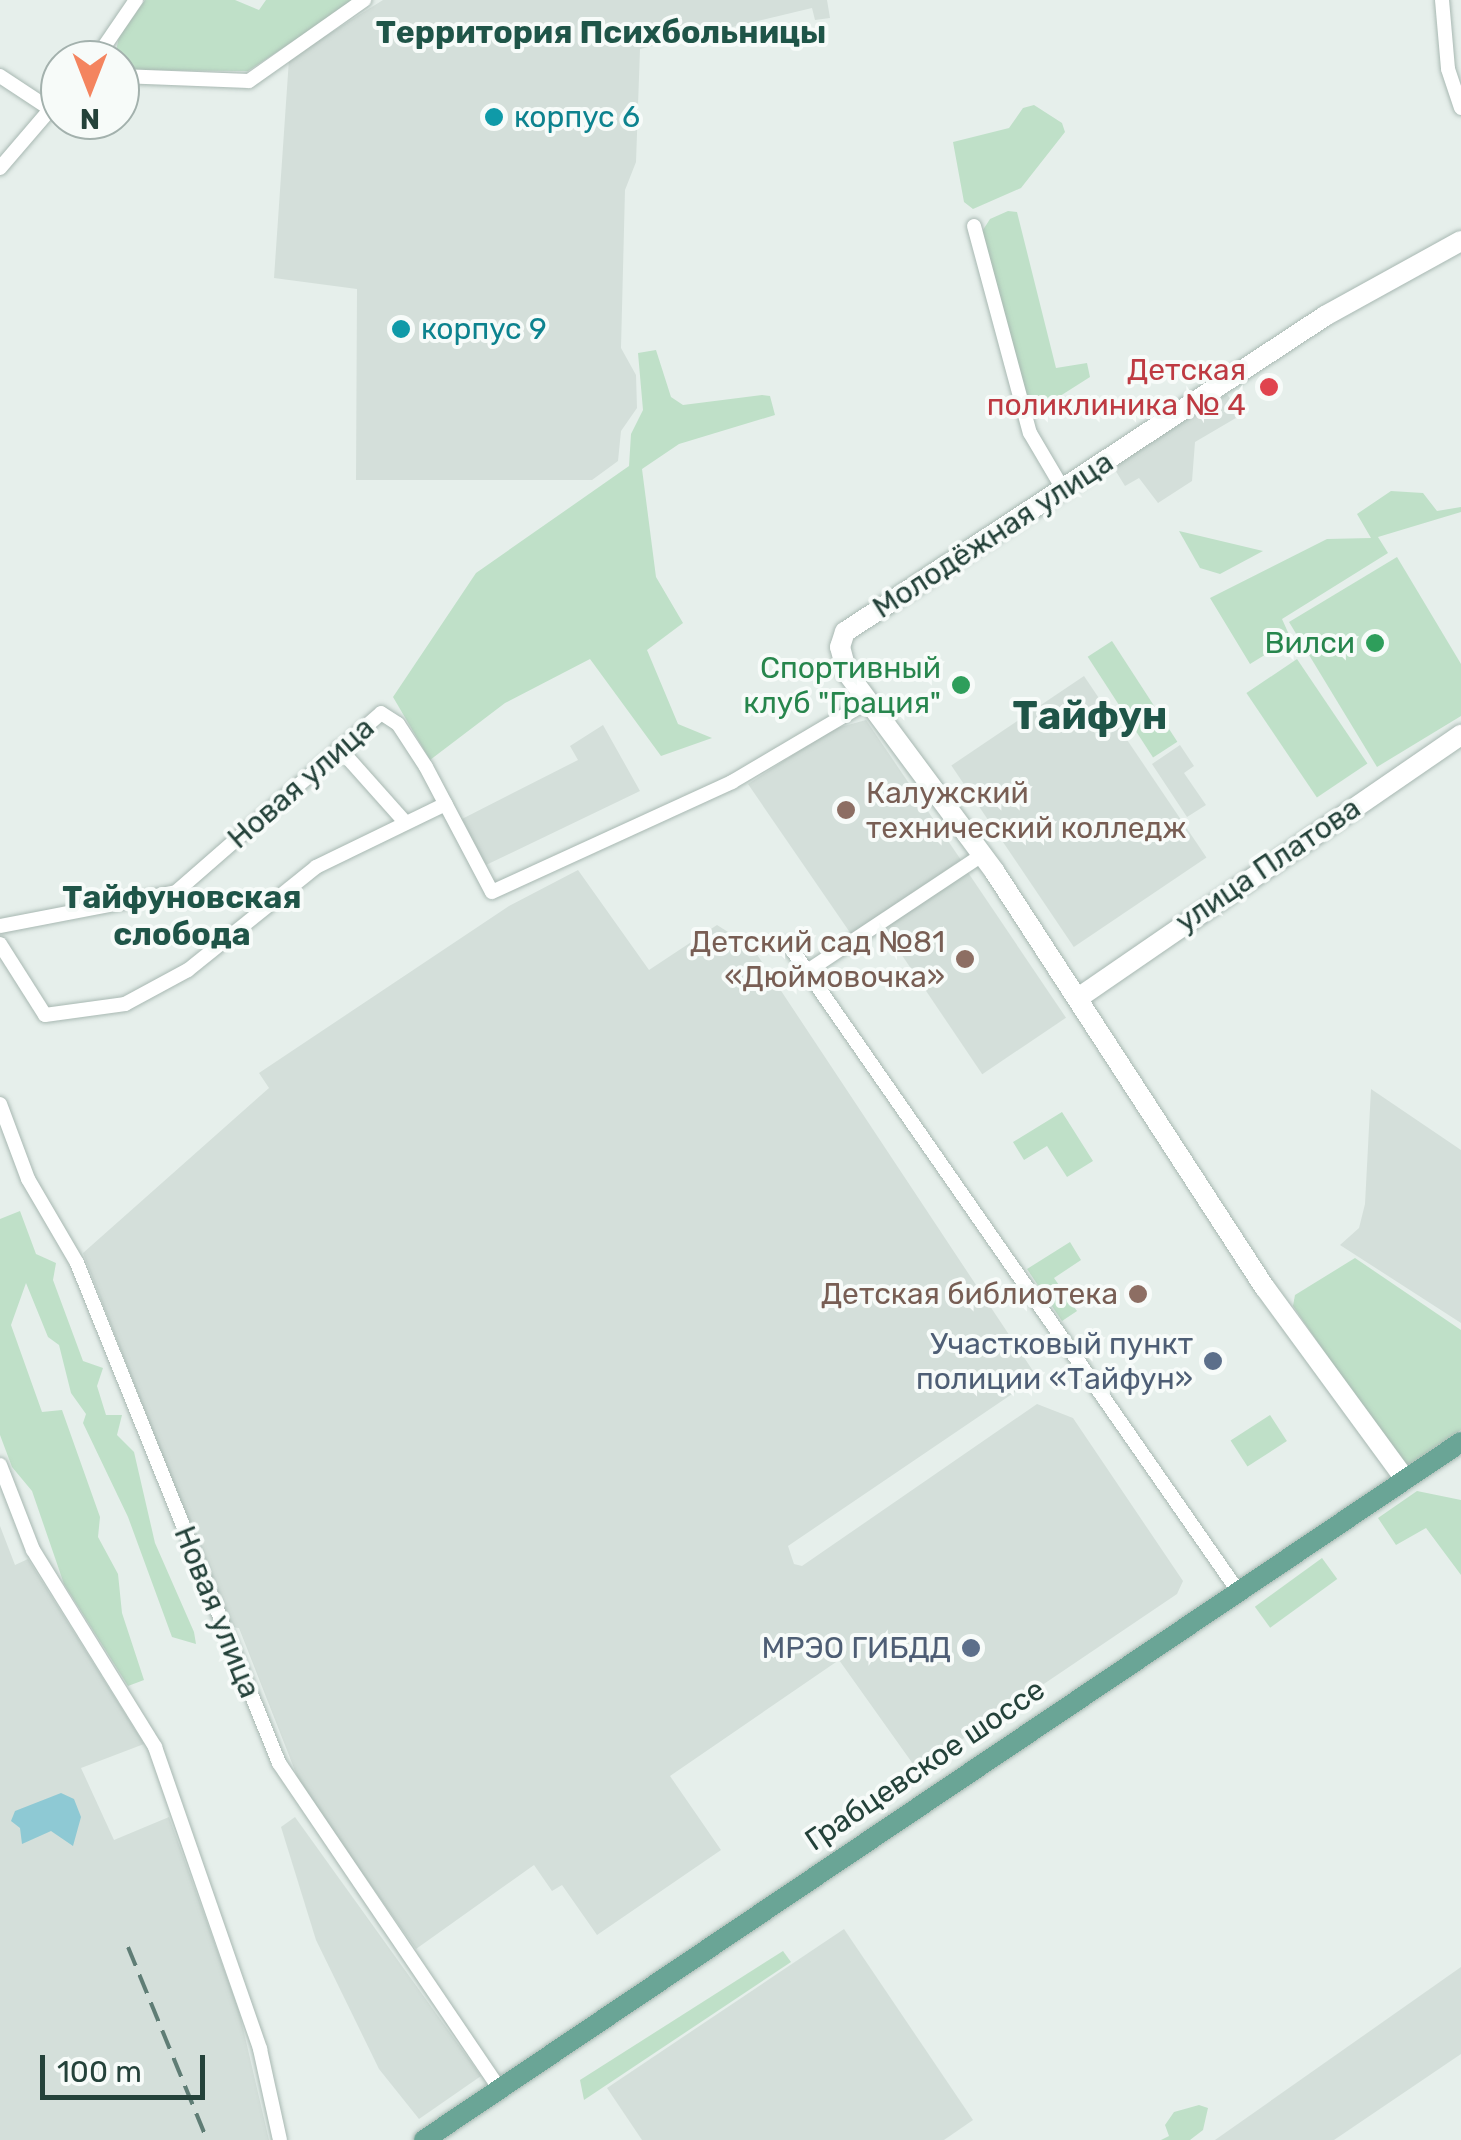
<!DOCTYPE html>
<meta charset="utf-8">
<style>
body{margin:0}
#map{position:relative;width:1461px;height:2140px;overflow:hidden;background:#e6efeb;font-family:Rubik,sans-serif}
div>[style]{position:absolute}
.built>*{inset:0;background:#d4dfda;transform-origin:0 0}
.green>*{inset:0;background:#bfe0c8;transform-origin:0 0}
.water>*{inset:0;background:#8ec9d4}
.roads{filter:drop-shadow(0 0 2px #a8b8b2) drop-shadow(0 0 2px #a8b8b2)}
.street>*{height:14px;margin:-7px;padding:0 7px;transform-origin:7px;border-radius:7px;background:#fff}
.secondary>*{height:20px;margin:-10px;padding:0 10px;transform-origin:10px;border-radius:10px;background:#fff}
.primary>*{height:20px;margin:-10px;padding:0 10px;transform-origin:10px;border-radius:10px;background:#6aa596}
.rail>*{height:4px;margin-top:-2px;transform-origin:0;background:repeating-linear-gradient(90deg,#5f7d75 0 20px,transparent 0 30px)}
.dots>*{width:28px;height:28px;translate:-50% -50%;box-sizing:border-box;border:5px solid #f7fbf9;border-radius:50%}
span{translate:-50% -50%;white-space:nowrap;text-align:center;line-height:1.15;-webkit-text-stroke:8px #f7fbf9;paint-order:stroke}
.culture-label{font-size:30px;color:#0d838f}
.left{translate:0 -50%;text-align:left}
.health-label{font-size:30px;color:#be3a42}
.right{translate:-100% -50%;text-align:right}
.street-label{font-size:30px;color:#24423a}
.leisure-label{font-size:30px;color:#27864d}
.education-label{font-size:30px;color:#785e54}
.service-label{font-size:30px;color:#4e5e75}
.neighbourhood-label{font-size:32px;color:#1f5548;font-weight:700}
.district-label{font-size:40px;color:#1f5548;font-weight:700}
.north{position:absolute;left:40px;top:40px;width:100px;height:100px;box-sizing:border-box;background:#f7fbf9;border:2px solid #a3b1ad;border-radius:50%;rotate:180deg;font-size:28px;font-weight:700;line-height:40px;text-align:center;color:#24423a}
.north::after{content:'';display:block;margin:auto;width:35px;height:45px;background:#f4845f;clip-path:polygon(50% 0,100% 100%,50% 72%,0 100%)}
.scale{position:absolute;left:40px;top:2055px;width:165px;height:45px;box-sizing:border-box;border:5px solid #24423a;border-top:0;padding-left:12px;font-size:30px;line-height:35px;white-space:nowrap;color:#24423a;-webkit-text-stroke:8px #f7fbf9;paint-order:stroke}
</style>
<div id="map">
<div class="built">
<i style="clip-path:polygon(383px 0,827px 0,830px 18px,815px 20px,812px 8px,640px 49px,636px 162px,625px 190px,621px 348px,636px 375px,637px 408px,621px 431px,618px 461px,592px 480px,356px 480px,357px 289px,274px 278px,289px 59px)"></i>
<i style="clip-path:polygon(1227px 394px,1241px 415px,1195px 442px,1192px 481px,1158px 503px,1139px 478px,1125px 486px,1112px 465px)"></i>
<i style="left:1084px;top:676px;width:219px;height:160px;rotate:56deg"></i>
<i style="clip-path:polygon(866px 720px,961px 860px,851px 934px,748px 784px,833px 729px)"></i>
<i style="clip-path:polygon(603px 725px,640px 791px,486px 865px,462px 819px,578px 760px,570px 746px)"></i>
<i style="clip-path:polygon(1180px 745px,1194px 766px,1184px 773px,1206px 805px,1187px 817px,1152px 764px)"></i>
<i style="clip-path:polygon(578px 870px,649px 970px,717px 925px,752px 947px,1037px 1377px,788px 1546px,794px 1564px,802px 1566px,1037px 1404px,1073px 1418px,1183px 1581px,1177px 1594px,927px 1763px,913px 1764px,839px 1660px,670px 1776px,721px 1850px,597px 1935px,562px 1885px,552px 1891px,534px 1865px,416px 1949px,301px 1786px,239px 1628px,229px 1627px,83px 1253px,269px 1088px,259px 1073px,509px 906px)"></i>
<i style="left:967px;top:871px;width:177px;height:101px;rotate:56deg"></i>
<i style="clip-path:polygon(1371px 1089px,1461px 1150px,1461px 1323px,1340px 1245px,1359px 1228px,1365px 1204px)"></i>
<i style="clip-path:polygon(0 1526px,15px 1565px,28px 1559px,144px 1744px,81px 1768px,114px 1840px,169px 1817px,239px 2011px,269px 2140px,0 2140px)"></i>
<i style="clip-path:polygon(295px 1817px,481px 2076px,419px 2119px,379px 2069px,316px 1940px,281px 1827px)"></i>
<i style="clip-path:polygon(844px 1929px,973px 2120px,944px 2140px,642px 2140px,607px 2088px)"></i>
<i style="clip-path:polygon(1461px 1967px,1461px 2054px,1334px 2140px,1215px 2140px)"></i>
</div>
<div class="green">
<i style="clip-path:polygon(145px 0,235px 0,259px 10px,266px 0,356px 0,248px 71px,124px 70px,114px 60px,119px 37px)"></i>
<i style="clip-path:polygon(1034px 105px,1062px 123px,1065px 132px,1021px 188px,973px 209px,964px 202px,953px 142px,1009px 128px,1023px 108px)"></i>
<i style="clip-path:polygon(1008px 211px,1017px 212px,1056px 368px,1087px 363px,1090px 377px,1038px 410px,1030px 408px,981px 233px,990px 219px)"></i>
<i style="clip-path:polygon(656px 350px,671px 397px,683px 405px,762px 395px,770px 396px,775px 415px,679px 444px,642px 469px,656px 577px,683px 623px,647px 650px,678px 724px,712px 738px,661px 756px,590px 659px,505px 703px,430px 760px,393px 697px,476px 573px,629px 466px,631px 434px,643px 410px,638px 353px)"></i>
<i style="clip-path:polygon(1391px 491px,1423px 493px,1437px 511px,1461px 507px,1461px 512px,1378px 537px,1388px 553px,1282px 619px,1291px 639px,1250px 664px,1210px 598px,1327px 539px,1371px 538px,1357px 514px)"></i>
<i style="clip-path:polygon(1179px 531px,1263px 551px,1220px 574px,1200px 568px)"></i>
<i style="clip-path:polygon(1397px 557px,1461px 664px,1461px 716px,1377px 767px,1289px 622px)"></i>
<i style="left:1112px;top:641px;width:120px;height:29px;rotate:57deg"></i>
<i style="left:1297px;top:659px;width:126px;height:61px;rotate:56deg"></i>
<i style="clip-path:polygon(1062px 1112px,1093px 1161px,1067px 1177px,1047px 1146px,1024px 1160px,1013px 1142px)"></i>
<i style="clip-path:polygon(20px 1211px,36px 1254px,56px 1263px,53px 1280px,83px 1361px,103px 1368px,97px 1386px,106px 1415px,122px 1415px,117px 1435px,134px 1452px,155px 1543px,194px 1632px,196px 1644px,172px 1637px,128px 1517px,83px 1423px,86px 1414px,71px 1393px,59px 1345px,48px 1337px,26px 1283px,11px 1325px,42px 1412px,62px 1410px,100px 1517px,98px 1537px,118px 1574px,122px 1613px,144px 1680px,128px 1686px,64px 1584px,32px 1491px,12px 1467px,0 1435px,0 1219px)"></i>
<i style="clip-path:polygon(1070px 1242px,1081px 1260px,1054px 1278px,1077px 1311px,1062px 1321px,1027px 1269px)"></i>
<i style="clip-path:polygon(1355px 1258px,1461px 1330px,1461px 1430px,1409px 1465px,1401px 1464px,1293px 1306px,1295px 1295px)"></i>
<i style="left:1270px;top:1415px;width:31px;height:47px;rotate:57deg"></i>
<i style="clip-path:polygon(1417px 1491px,1461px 1500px,1461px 1575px,1426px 1528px,1396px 1545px,1378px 1518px)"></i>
<i style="left:1322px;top:1558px;width:26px;height:83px;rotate:54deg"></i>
<i style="clip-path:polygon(783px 1951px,791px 1962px,584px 2100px,580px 2080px)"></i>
<i style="clip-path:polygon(1199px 2105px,1208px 2108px,1203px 2130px,1190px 2140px,1161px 2140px,1169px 2136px,1165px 2125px,1174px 2112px)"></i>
</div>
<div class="water">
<i style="clip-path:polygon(61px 1793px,74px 1799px,81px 1817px,73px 1846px,51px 1831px,22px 1844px,20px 1828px,11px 1821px,15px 1811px)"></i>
</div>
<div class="roads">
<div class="street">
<i style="left:1442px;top:0;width:69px;rotate:85deg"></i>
<i style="left:1448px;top:69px;width:41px;rotate:71.6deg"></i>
<i style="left:95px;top:60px;width:73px;rotate:-55.7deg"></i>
<i style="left:0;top:76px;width:60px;rotate:33.4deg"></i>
<i style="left:120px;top:76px;width:129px;rotate:2.2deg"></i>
<i style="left:249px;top:81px;width:141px;rotate:-35.2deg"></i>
<i style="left:0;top:168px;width:92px;rotate:-49.4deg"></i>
<i style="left:974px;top:226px;width:214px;rotate:74.9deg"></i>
<i style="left:1030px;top:433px;width:65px;rotate:59.5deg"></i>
<i style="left:339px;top:748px;width:98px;rotate:48.3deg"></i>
<i style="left:0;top:926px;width:179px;rotate:-10.9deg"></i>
<i style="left:176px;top:892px;width:272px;rotate:-41.1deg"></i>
<i style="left:381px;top:713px;width:20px;rotate:33deg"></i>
<i style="left:398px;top:724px;width:51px;rotate:56.9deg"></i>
<i style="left:426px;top:767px;width:141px;rotate:62.2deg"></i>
<i style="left:492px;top:892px;width:264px;rotate:-24.6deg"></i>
<i style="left:732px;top:782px;width:159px;rotate:-30.6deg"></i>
<i style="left:0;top:944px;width:84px;rotate:57.6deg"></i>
<i style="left:45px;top:1015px;width:81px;rotate:-7.8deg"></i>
<i style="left:125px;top:1004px;width:72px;rotate:-28.4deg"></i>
<i style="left:188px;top:970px;width:164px;rotate:-38.8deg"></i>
<i style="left:316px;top:867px;width:144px;rotate:-25.9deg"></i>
<i style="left:788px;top:944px;width:788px;rotate:55.18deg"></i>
<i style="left:806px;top:972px;width:208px;rotate:-33.6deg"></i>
<i style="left:0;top:1104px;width:80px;rotate:69.5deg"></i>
<i style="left:28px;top:1179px;width:97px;rotate:59.7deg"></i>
<i style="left:77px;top:1263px;width:539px;rotate:68deg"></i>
<i style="left:279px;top:1763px;width:391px;rotate:55.9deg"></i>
<i style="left:0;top:1465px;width:91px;rotate:68.8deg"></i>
<i style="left:33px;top:1550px;width:232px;rotate:58.2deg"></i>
<i style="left:155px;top:1747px;width:320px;rotate:70.8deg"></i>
<i style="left:260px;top:2049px;width:93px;rotate:77.6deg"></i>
</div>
<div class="secondary">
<i style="left:1078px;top:998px;width:465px;rotate:-34.5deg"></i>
<i style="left:1405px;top:1479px;width:237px;rotate:-126.2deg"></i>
<i style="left:1265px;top:1288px;width:496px;rotate:-123deg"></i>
<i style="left:995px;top:872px;width:248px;rotate:-126.6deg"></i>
<i style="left:847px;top:673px;width:27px;rotate:-105deg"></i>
<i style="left:840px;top:647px;width:16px;rotate:-72deg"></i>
<i style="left:845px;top:632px;width:575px;rotate:-33.36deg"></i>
<i style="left:1325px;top:316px;width:155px;rotate:-28.9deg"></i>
</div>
<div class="primary">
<i style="left:424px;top:2140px;width:1250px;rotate:-33.94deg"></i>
</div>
</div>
<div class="rail">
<i style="left:128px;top:1947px;width:209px;rotate:67.7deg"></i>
</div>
<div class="dots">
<i style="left:494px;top:117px;background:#0f9aa8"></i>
<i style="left:401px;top:329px;background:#0f9aa8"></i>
<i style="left:1269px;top:387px;background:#e0444e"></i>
<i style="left:1375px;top:643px;background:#2e9e5b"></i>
<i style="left:961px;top:685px;background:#2e9e5b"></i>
<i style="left:846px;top:810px;background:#8d6e63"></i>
<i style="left:965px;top:959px;background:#8d6e63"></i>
<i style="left:1138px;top:1294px;background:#8d6e63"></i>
<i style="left:1213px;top:1361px;background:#5c6f8a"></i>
<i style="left:971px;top:1648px;background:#5c6f8a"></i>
</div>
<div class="culture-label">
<span class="left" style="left:514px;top:117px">корпус 6</span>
<span class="left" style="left:421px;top:329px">корпус 9</span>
</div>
<div class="health-label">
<span class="right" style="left:1246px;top:387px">Детская<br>поликлиника № 4</span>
</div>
<div class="street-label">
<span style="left:993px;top:535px;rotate:-33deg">Молодёжная улица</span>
<span style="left:301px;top:783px;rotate:-41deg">Новая улица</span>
<span style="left:1268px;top:865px;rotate:-34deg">улица Платова</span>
<span style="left:217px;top:1612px;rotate:68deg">Новая улица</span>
<span style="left:925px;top:1765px;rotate:-34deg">Грабцевское шоссе</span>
</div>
<div class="leisure-label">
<span class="right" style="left:1355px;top:643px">Вилси</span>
<span class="right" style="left:941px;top:685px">Спортивный<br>клуб "Грация"</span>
</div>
<div class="education-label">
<span class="left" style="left:866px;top:810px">Калужский<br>технический колледж</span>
<span class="right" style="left:945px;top:959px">Детский сад №81<br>«Дюймовочка»</span>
<span class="right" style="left:1118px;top:1294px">Детская библиотека</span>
</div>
<div class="service-label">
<span class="right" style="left:1193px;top:1361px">Участковый пункт<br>полиции «Тайфун»</span>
<span class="right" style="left:951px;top:1648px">МРЭО ГИБДД</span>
</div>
<div class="neighbourhood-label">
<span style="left:601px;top:32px">Территория Психбольницы</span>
<span style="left:182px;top:916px">Тайфуновская<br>слобода</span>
</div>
<div class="district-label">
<span style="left:1090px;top:716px">Тайфун</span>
</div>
<div class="north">N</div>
<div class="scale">100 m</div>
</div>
